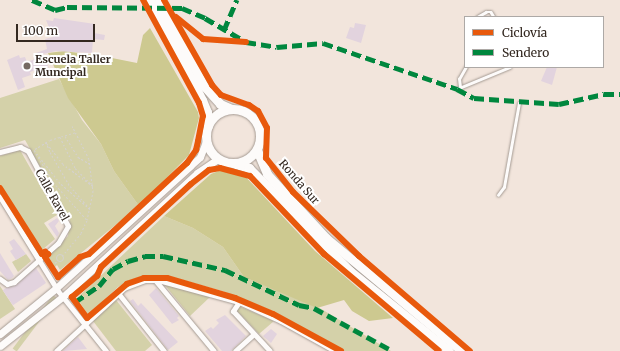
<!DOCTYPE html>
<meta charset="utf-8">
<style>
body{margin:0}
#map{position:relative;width:620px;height:351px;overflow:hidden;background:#f2e5dc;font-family:Merriweather,serif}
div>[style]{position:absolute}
.green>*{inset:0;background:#d4d1a9;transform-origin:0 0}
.forest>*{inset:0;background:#cdc990}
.building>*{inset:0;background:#e2d3de;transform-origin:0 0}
.path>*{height:1px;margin-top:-0.5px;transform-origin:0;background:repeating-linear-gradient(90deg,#d4d1ce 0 2px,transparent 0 4px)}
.path>.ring{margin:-0.5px;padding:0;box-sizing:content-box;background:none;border:1px solid #d4d1ce;border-radius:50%}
.roads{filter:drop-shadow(0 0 1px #a59b93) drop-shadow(0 0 1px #a59b93)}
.lane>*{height:2.5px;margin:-1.25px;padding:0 1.25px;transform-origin:1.25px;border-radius:1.25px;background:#fdfbfa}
.street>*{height:5px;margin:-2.5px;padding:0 2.5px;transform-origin:2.5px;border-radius:2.5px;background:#fdfbfa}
.secondary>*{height:7px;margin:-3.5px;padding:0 3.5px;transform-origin:3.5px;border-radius:3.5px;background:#fdfbfa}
.highway>*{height:9px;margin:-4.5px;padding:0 4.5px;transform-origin:4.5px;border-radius:4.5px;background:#fdfbfa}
.highway>.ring{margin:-4.5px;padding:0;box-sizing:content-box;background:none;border:9px solid #fdfbfa;border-radius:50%}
.quiet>*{height:5px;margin-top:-2.5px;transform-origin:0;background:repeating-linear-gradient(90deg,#00873e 0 10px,transparent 0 15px)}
.cycleway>*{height:6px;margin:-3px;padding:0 3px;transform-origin:3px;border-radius:3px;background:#e8590c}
.dots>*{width:11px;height:11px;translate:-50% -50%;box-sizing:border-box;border:2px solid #fff;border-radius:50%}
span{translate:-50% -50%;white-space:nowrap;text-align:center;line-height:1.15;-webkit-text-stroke:4px #fff;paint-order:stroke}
.poi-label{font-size:11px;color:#332820;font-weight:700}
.left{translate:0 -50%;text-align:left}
.street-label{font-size:11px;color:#332820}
.legend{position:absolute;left:464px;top:16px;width:140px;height:52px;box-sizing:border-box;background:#fff;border:1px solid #ada9a6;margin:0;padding:5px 7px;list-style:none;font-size:12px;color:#332820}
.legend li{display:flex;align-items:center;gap:8px;height:20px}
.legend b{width:20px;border:1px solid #ada9a6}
.scale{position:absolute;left:16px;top:24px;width:79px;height:18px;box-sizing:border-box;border:2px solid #332820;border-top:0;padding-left:5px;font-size:12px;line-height:14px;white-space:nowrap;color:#332820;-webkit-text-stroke:3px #fff;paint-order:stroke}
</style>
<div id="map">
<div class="green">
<i style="clip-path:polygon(59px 79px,82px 120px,101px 144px,114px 171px,139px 206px,60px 270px,57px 265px,55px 267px,48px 256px,68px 236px,70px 219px,25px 140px,0 148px,0 98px)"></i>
<i style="clip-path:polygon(20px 150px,57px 215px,44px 223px,55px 239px,42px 250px,0 184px,0 156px)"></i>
<i style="clip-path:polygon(164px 216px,193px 228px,223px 247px,244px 277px,318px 307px,391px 351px,344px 351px,273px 311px,222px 291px,169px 276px,142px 276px,128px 281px,118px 287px,88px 315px,77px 298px)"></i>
<i style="clip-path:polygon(26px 254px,31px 261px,18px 272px,12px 262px)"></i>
<i style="clip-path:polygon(164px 284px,210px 297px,190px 316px)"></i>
<i style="clip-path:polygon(0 286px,15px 309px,0 319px)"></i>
<i style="left:53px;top:295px;width:5px;height:67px;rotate:37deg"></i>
<i style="clip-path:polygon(116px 300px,152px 345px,145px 351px,116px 351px,93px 321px)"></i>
<i style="clip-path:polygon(237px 307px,241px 307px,274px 321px,259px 334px,236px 310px)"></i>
</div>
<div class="forest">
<i style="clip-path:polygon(150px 28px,198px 112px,199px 118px,189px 155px,139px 206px,114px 171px,101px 144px,68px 98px,48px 53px,64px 51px,102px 56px,137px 63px,143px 35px)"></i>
<i style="clip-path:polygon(221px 170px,235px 170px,243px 174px,315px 251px,393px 318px,369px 321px,352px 311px,344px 300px,317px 308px,244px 277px,223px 247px,193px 228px,164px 216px,211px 174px)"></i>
</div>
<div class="building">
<i style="clip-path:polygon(54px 18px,95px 24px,94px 33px,105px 35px,104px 40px,93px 39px,92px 53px,56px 51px,43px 54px,52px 76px,46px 78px,42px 68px,30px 72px,31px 75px,22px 78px,25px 87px,18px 90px,7px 60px,19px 55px,20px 58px,25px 57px,27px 62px,38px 58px,36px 53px,47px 49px,45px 39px,53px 37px,46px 20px,53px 21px)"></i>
<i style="clip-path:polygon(355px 23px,366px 25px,361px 43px,346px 38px,350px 27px,354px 28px)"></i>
<i style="clip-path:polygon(547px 67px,557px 67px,552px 85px,541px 81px)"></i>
<i style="clip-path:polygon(57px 218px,59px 221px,55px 226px,59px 233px,57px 237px,48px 224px)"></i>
<i style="clip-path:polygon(14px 239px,26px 254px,16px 260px,10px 251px,13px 249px,9px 242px)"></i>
<i style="clip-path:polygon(0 253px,14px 276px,12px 278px,8px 280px,0 271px)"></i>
<i style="left:36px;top:268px;width:18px;height:40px;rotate:56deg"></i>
<i style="clip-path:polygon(156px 288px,179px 316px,177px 318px,179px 320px,172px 324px,149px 295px)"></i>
<i style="clip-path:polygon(133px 299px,138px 306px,141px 303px,178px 342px,168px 350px,130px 301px)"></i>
<i style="clip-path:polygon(225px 315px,246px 336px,231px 351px,222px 351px,205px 331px,211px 327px,213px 329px,219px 323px,216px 320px)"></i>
<i style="clip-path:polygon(271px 329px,277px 334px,271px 343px,263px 336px)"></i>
<i style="clip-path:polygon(78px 337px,87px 349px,63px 351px,69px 345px)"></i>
</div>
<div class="path">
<i style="left:65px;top:136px;width:25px;rotate:58deg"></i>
<i style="left:78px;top:157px;width:14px;rotate:30deg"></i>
<i style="left:60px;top:137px;width:34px;rotate:64deg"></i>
<i style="left:75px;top:168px;width:25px;rotate:45deg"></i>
<i style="left:93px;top:186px;width:37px;rotate:-144deg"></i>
<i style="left:63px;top:164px;width:28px;rotate:-128deg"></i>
<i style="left:46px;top:142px;width:11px;rotate:68deg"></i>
<i style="left:50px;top:152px;width:39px;rotate:60deg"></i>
<i style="left:70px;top:186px;width:30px;rotate:49deg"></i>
<i style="left:90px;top:209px;width:40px;rotate:-139deg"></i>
<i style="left:60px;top:183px;width:42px;rotate:-128.2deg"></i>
<i style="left:34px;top:150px;width:37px;rotate:59deg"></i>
<i style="left:53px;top:182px;width:51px;rotate:48.2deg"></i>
<i style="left:35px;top:149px;width:17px;rotate:-31deg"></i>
<i style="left:50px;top:140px;width:27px;rotate:-17deg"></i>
<i class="ring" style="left:56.5px;top:254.5px;width:6px;height:6px"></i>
<i style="left:62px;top:256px;width:30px;rotate:-50deg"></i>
<i style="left:81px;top:233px;width:14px;rotate:-65deg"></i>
<i style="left:87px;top:220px;width:29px;rotate:-78deg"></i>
<i style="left:93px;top:192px;width:33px;rotate:-97deg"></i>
<i style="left:89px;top:159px;width:37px;rotate:-117deg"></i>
<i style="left:49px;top:268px;width:11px;rotate:-41deg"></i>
</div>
<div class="roads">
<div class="lane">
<i style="left:477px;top:17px;width:10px;rotate:-29deg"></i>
<i style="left:486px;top:12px;width:5px"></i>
<i style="left:491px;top:12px;width:6px;rotate:59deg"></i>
<i style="left:460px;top:87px;width:8px;rotate:-97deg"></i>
<i style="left:459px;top:79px;width:14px;rotate:-60deg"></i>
<i style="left:457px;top:89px;width:57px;rotate:-22.5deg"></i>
<i style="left:498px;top:195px;width:10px;rotate:-53deg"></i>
<i style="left:504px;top:187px;width:85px;rotate:-79.9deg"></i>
</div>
<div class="street">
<i style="left:0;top:152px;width:21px;rotate:-14deg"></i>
<i style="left:20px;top:147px;width:9px;rotate:27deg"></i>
<i style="left:28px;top:151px;width:85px;rotate:61.9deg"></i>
<i style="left:68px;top:226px;width:20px;rotate:120deg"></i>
<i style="left:58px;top:243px;width:59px;rotate:138.4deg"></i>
<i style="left:14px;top:282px;width:7px;rotate:164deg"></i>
<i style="left:7px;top:284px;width:9px;rotate:-144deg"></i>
<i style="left:0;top:197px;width:110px;rotate:58.3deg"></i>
<i style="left:58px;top:291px;width:77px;rotate:51.3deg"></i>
<i style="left:155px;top:280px;width:92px;rotate:50.3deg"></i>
<i style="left:118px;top:293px;width:74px;rotate:51.6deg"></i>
<i style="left:239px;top:302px;width:11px;rotate:124deg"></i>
<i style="left:233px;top:311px;width:54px;rotate:47.2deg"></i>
<i style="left:56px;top:351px;width:93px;rotate:-42.8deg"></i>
<i style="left:124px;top:288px;width:22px;rotate:-21deg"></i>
<i style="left:145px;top:280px;width:13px"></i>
<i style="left:158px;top:280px;width:84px;rotate:15.2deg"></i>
<i style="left:239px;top:302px;width:46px;rotate:24.3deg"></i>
<i style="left:281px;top:321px;width:62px;rotate:29.1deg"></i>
<i style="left:235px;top:351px;width:24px;rotate:-42deg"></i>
</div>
<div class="secondary">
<i style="left:0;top:334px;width:71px;rotate:-39.3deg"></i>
<i style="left:55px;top:289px;width:183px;rotate:-42.3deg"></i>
<i style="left:190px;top:166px;width:13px;rotate:-42deg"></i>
<i style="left:200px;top:157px;width:17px;rotate:-69deg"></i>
<i style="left:0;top:346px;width:85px;rotate:-38.3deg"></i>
<i style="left:67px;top:293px;width:177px;rotate:-42.7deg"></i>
<i style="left:197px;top:173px;width:25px;rotate:-34deg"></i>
</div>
<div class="highway">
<i style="left:150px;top:0;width:113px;rotate:62.5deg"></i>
<i style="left:202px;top:100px;width:13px;rotate:67deg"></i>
<i style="left:207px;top:112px;width:14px;rotate:86deg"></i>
<i style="left:159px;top:0;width:97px;rotate:62.4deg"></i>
<i style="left:204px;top:86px;width:24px;rotate:48deg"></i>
<i style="left:220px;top:104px;width:13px;rotate:23deg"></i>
<i class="ring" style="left:206px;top:109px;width:45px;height:45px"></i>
<i style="left:257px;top:150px;width:26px;rotate:67deg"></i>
<i style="left:267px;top:174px;width:87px;rotate:47.3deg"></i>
<i style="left:326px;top:238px;width:177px;rotate:39.7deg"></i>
<i style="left:235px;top:164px;width:15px;rotate:16deg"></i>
<i style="left:249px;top:168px;width:144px;rotate:45.6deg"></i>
<i style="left:350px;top:271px;width:127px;rotate:38.9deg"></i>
</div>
</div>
<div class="quiet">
<i style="left:32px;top:0;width:25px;rotate:23deg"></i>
<i style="left:55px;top:10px;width:12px;rotate:-14deg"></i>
<i style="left:67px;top:7px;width:115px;rotate:0.5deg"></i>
<i style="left:182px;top:8px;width:25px;rotate:23deg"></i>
<i style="left:205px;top:18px;width:48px;rotate:30.3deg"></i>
<i style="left:246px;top:42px;width:31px;rotate:9deg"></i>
<i style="left:277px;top:47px;width:46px;rotate:-5deg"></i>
<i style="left:323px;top:43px;width:142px;rotate:18.9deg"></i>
<i style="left:457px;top:89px;width:19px;rotate:28deg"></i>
<i style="left:474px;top:98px;width:85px;rotate:4deg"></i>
<i style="left:559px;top:104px;width:46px;rotate:-12.5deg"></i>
<i style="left:604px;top:94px;width:16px"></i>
<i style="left:224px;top:30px;width:33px;rotate:-67deg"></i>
<i style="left:75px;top:302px;width:29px;rotate:-34deg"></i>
<i style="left:99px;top:286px;width:22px;rotate:-51deg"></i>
<i style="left:113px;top:269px;width:17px;rotate:-28deg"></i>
<i style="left:128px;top:261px;width:18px;rotate:-16deg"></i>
<i style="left:145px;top:256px;width:18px"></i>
<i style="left:163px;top:256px;width:64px;rotate:12.7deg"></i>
<i style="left:225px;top:270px;width:82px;rotate:25.3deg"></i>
<i style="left:299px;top:305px;width:15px;rotate:11deg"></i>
<i style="left:314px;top:308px;width:90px;rotate:28.6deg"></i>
</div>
<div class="cycleway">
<i style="left:164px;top:0;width:98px;rotate:60.5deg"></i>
<i style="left:212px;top:85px;width:13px;rotate:48deg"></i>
<i style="left:221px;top:95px;width:30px;rotate:20deg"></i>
<i style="left:249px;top:105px;width:11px;rotate:34deg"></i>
<i style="left:258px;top:111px;width:19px;rotate:62deg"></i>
<i style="left:267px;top:128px;width:30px;rotate:92deg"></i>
<i style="left:266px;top:158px;width:43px;rotate:51.5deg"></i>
<i style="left:293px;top:192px;width:92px;rotate:44.1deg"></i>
<i style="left:359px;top:256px;width:146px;rotate:40.6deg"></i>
<i style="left:176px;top:17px;width:35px;rotate:39deg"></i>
<i style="left:203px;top:39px;width:43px;rotate:4deg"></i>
<i style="left:0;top:188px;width:78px;rotate:57.5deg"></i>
<i style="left:42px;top:254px;width:4px;rotate:-34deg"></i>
<i style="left:45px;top:252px;width:4px;rotate:34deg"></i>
<i style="left:48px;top:254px;width:4px;rotate:135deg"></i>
<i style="left:45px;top:257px;width:24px;rotate:57deg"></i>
<i style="left:58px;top:277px;width:30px;rotate:-42deg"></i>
<i style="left:80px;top:257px;width:9px;rotate:-18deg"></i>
<i style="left:89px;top:254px;width:134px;rotate:-42.9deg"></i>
<i style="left:187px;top:163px;width:16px;rotate:-55deg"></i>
<i style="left:196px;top:150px;width:9px;rotate:-77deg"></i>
<i style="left:198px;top:141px;width:25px;rotate:-79deg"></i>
<i style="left:203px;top:116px;width:14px;rotate:-107deg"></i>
<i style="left:199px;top:103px;width:117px;rotate:-118.5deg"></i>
<i style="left:341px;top:351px;width:77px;rotate:-151.4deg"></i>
<i style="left:273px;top:314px;width:41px;rotate:-157.2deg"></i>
<i style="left:235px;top:298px;width:71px;rotate:-163.6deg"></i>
<i style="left:167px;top:278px;width:23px;rotate:180deg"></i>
<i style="left:144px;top:278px;width:18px;rotate:161deg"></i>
<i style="left:127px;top:284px;width:52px;rotate:139.6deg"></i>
<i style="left:87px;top:318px;width:26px;rotate:-126deg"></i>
<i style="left:72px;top:297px;width:33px;rotate:-40deg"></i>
<i style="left:97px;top:276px;width:10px;rotate:-66deg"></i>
<i style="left:101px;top:267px;width:122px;rotate:-42.7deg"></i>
<i style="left:191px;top:184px;width:23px;rotate:-38deg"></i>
<i style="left:209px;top:170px;width:11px;rotate:-10deg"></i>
<i style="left:220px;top:168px;width:31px;rotate:15deg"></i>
<i style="left:250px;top:176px;width:108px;rotate:46.5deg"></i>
<i style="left:324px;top:254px;width:150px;rotate:40.1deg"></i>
</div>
<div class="dots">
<i style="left:27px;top:66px;background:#766a62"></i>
</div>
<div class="poi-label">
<span class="left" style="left:35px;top:66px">Escuela Taller<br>Muncipal</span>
</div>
<div class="street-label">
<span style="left:299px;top:182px;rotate:49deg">Ronda Sur</span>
<span style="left:52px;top:195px;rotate:61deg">Calle Ravel</span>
</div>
<ul class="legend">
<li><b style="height:5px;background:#e8590c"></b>Ciclovía</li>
<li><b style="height:5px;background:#00873e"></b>Sendero</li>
</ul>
<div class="scale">100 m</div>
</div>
